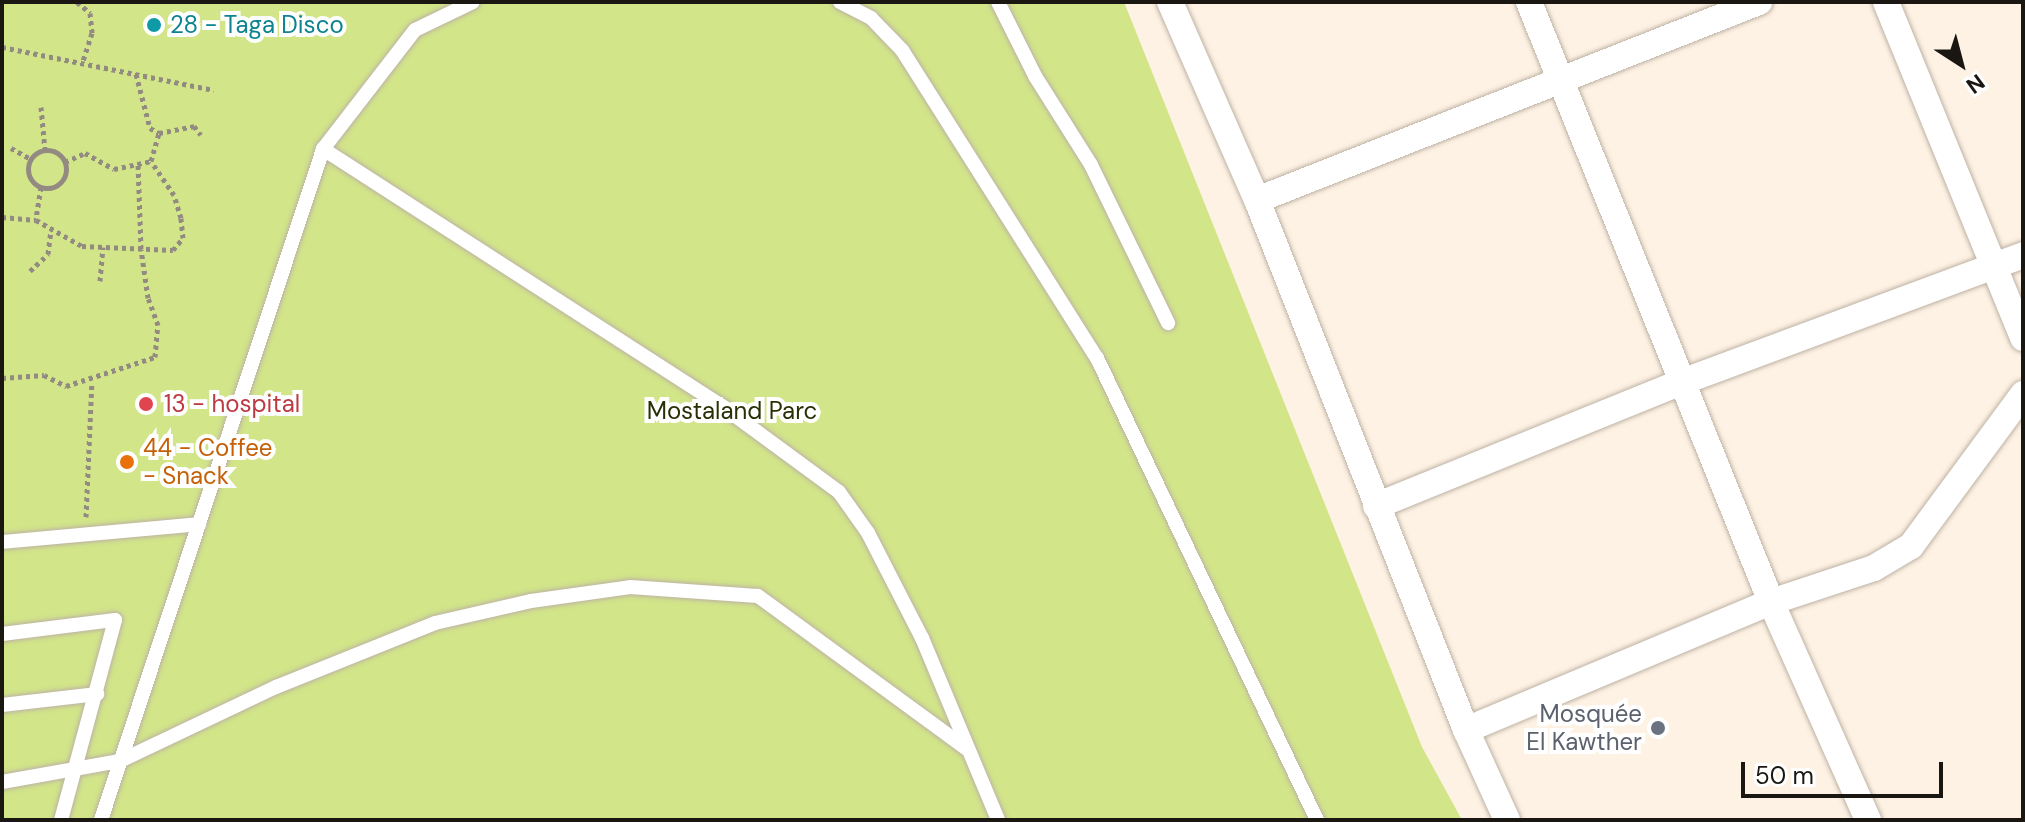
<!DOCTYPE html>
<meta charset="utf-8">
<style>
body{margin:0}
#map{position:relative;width:2025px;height:822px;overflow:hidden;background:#fef2e4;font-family:"DM Sans",sans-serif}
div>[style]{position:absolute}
.green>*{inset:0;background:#d2e589}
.path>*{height:5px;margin-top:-2.5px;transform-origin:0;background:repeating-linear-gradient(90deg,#938b81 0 4px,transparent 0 8px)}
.path>.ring{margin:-2.5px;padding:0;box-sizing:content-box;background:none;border:5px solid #938b81;border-radius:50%}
.roads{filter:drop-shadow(0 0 2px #bdb2a4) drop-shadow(0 0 2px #bdb2a4)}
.service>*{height:14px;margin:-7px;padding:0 7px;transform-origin:7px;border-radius:7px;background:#fff}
.minor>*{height:26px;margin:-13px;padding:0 13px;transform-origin:13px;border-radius:13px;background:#fff}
.dots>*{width:22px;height:22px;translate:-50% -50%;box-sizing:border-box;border:4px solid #fff;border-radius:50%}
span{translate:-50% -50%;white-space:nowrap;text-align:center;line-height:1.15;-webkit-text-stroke:8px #fff;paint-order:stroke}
.culture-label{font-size:24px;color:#0d838f}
.left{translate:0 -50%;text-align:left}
.health-label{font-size:24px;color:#be3a42}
.park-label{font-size:24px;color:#293004}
.food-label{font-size:24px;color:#c56008}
.worship-label{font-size:24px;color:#5b616d}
.right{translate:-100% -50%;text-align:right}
.frame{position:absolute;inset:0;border:4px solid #1a1611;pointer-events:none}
.north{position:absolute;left:1921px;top:24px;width:80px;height:80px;-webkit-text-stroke:6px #fff;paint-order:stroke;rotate:144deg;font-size:22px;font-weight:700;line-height:32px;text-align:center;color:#1a1611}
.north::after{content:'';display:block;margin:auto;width:28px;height:36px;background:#1a1611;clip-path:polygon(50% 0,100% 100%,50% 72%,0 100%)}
.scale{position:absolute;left:1741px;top:762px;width:202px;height:36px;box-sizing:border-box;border:4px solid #1a1611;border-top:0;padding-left:10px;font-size:24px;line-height:28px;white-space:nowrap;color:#1a1611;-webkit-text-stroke:6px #fff;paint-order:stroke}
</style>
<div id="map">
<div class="green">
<i style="clip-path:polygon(2px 2px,1124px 2px,1422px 747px,1462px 820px,2px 820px)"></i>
</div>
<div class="path">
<i style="left:77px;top:2px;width:17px;rotate:40deg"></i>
<i style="left:90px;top:13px;width:20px;rotate:84deg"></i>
<i style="left:92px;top:33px;width:32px;rotate:108deg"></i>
<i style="left:2px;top:47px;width:216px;rotate:11.5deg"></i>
<i style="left:136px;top:74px;width:56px;rotate:75.5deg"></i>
<i style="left:150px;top:128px;width:10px;rotate:29deg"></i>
<i style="left:159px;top:133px;width:36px;rotate:-11deg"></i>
<i style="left:194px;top:126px;width:11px;rotate:52deg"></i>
<i style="left:41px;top:107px;width:43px;rotate:84.7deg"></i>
<i style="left:11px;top:148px;width:23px;rotate:29deg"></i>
<i class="ring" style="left:28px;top:150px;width:33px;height:33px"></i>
<i style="left:65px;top:162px;width:22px;rotate:-24deg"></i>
<i style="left:85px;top:153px;width:33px;rotate:29deg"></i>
<i style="left:114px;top:169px;width:38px;rotate:-12deg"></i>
<i style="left:41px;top:187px;width:33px;rotate:99deg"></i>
<i style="left:36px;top:220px;width:53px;rotate:29.5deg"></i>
<i style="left:82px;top:246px;width:91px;rotate:2.5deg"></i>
<i style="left:173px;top:250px;width:16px;rotate:-50deg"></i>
<i style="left:183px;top:238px;width:20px;rotate:-96deg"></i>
<i style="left:181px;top:218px;width:24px;rotate:-107deg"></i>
<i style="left:174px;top:195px;width:41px;rotate:-124.1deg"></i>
<i style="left:151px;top:161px;width:29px;rotate:-74deg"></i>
<i style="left:2px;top:217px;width:34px;rotate:5deg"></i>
<i style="left:30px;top:271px;width:25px;rotate:-43deg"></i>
<i style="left:48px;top:254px;width:24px;rotate:-83deg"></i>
<i style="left:100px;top:281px;width:34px;rotate:-85deg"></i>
<i style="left:2px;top:378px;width:42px;rotate:-4.1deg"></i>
<i style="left:44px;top:375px;width:25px;rotate:27deg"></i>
<i style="left:66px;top:386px;width:94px;rotate:-18deg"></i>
<i style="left:155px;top:357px;width:32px;rotate:-85deg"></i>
<i style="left:158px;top:325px;width:29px;rotate:-110deg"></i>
<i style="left:148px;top:298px;width:49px;rotate:-98.1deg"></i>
<i style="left:141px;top:249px;width:86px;rotate:-92deg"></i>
<i style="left:86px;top:517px;width:135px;rotate:-87.5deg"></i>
</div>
<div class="roads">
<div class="service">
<i style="left:840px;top:2px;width:35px;rotate:27deg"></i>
<i style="left:871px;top:18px;width:45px;rotate:45.9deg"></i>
<i style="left:902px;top:50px;width:365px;rotate:57.7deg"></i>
<i style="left:1097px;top:358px;width:512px;rotate:64.54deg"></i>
<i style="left:998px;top:2px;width:83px;rotate:63.4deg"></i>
<i style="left:1035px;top:76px;width:105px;rotate:57.8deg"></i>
<i style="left:1091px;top:165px;width:176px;rotate:64deg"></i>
<i style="left:323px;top:149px;width:475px;rotate:32.8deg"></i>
<i style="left:722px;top:406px;width:145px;rotate:36.3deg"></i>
<i style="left:839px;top:492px;width:50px;rotate:54.7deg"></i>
<i style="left:868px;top:533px;width:118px;rotate:62.8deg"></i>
<i style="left:922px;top:638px;width:197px;rotate:67.3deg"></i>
<i style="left:2px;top:542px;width:198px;rotate:-5.2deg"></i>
<i style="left:2px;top:634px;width:114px;rotate:-7.1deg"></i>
<i style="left:115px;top:620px;width:207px;rotate:105.1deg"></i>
<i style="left:2px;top:705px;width:96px;rotate:-6.6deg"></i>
<i style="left:2px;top:782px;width:120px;rotate:-10.1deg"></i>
<i style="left:120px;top:761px;width:173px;rotate:-25.4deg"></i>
<i style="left:276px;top:687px;width:171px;rotate:-21.9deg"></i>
<i style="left:435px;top:623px;width:98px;rotate:-12.9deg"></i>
<i style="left:531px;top:601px;width:100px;rotate:-8deg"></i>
<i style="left:630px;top:587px;width:128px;rotate:4deg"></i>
<i style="left:758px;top:596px;width:258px;rotate:36.2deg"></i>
<i style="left:101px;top:820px;width:707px;rotate:-71.69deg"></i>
<i style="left:323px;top:149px;width:150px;rotate:-52.3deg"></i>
<i style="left:415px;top:30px;width:64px;rotate:-25.8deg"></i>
</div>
<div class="minor">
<i style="left:1170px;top:2px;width:216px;rotate:66.3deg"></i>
<i style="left:1257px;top:200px;width:570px;rotate:68.48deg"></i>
<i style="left:1466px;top:730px;width:99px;rotate:65.5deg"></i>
<i style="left:1529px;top:2px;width:647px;rotate:68.03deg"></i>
<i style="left:1771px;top:602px;width:239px;rotate:66deg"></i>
<i style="left:1886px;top:2px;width:363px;rotate:67.8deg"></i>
<i style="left:1257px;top:200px;width:540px;rotate:-21.53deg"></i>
<i style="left:1376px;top:506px;width:330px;rotate:-22.1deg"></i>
<i style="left:1682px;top:382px;width:364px;rotate:-20.4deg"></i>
<i style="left:1466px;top:730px;width:331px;rotate:-22.8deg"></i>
<i style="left:1771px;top:602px;width:108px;rotate:-18.3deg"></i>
<i style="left:1874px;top:568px;width:43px;rotate:-30.7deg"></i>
<i style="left:1911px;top:546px;width:189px;rotate:-53.6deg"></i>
</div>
</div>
<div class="dots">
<i style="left:154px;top:25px;background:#0f9aa8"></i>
<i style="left:146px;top:404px;background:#e0444e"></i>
<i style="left:127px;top:462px;background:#e8710a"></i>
<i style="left:1658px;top:728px;background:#6b7280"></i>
</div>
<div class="culture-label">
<span class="left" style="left:170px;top:25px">28 - Taga Disco</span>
</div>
<div class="health-label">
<span class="left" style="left:164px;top:404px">13 - hospital</span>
</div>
<div class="park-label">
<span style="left:732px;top:411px">Mostaland Parc</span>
</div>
<div class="food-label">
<span class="left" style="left:143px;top:462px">44 - Coffee<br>- Snack</span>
</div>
<div class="worship-label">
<span class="right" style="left:1642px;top:728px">Mosquée<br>El Kawther</span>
</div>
<div class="frame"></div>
<div class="north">N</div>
<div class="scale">50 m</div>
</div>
